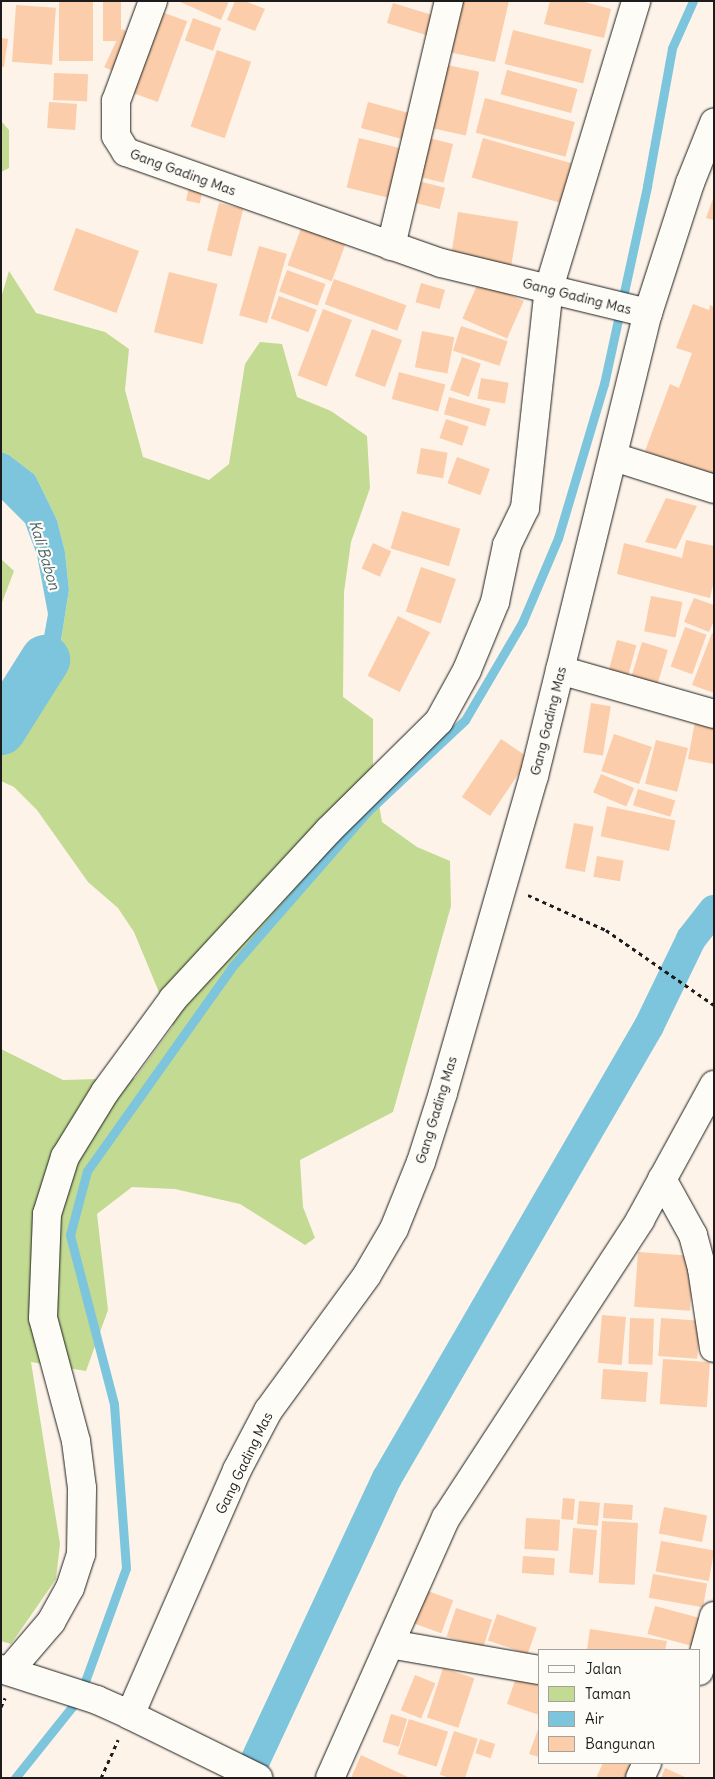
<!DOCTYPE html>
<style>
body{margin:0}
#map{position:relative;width:715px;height:1779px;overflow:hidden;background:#fdf3e8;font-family:Delius,sans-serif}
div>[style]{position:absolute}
.green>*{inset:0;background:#c2da91}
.water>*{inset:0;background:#7dc5dd}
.stream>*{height:9px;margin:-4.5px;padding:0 4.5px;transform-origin:4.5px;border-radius:4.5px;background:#7dc5dd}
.canal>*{height:30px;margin:-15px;padding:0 15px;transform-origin:15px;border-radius:15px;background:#7dc5dd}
.river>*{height:50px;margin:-25px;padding:0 25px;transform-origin:25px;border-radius:25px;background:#7dc5dd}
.building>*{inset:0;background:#fbcdaa;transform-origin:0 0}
.path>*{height:3px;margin-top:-1.5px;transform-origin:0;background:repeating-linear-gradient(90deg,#1c1c1c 0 4px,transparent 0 8px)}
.roads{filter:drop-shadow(0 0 1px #1c1c1c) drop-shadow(0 0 1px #1c1c1c)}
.minor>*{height:28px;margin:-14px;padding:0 14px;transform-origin:14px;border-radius:14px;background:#fdfcf7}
.major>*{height:28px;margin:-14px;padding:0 14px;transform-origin:14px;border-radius:14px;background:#fdfcf7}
span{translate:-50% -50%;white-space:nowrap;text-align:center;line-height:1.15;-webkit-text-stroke:4.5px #fdfcf7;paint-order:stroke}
.street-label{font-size:14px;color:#1c1c1c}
.water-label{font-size:15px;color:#436069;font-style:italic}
.frame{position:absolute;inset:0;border:2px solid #1c1c1c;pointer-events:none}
.legend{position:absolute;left:538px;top:1649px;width:162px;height:115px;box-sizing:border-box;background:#fdfcf7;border:1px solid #a3a29f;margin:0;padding:6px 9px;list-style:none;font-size:15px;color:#1c1c1c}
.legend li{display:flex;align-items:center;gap:10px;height:25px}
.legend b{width:25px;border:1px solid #a3a29f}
</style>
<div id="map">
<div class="green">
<i style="clip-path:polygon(1px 121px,9px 130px,9px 168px,1px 172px)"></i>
<i style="clip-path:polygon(9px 271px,36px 313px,105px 332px,129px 349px,125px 390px,143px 457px,209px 480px,229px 464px,245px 364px,260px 342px,282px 344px,297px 397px,331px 411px,367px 436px,370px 488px,351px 542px,344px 592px,343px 697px,373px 719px,373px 769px,382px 822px,417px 847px,450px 861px,451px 906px,393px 1112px,300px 1160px,303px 1207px,315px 1238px,305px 1245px,240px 1204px,175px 1189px,132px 1187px,97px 1214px,108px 1310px,86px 1371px,31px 1362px,60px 1544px,56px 1579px,11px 1644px,1px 1641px,1px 1049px,63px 1080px,135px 1078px,173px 1026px,134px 932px,118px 908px,88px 882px,37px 810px,14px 787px,1px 781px,1px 742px,18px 722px,58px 659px,69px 590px,65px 552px,57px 520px,35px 475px,9px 455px,1px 452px,1px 298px)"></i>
<i style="clip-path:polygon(1px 559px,14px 571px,1px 605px)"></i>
</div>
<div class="water">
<i style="clip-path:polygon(1px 452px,9px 455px,35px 475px,57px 520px,65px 552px,69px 590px,58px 659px,18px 722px,3px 717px,32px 674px,42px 647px,48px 614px,37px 555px,25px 523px,1px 499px)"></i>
</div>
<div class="stream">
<i style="left:15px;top:1778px;width:102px;rotate:-51.3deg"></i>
<i style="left:79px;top:1698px;width:138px;rotate:-70.1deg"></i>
<i style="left:126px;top:1568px;width:164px;rotate:-94.2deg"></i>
<i style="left:114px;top:1404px;width:175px;rotate:-104.6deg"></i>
<i style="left:70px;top:1235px;width:66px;rotate:-75.1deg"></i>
<i style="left:87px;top:1171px;width:249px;rotate:-54.6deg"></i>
<i style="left:231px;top:968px;width:206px;rotate:-48.9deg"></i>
<i style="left:366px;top:813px;width:136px;rotate:-43.2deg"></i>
<i style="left:465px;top:720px;width:113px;rotate:-59.6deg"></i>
<i style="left:522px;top:623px;width:92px;rotate:-67deg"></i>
<i style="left:558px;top:538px;width:161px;rotate:-73.4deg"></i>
<i style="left:604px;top:384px;width:203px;rotate:-77.7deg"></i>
<i style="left:647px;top:186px;width:140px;rotate:-79.7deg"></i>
<i style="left:672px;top:48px;width:51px;rotate:-65.9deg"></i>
</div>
<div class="canal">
<i style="left:247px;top:1778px;width:331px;rotate:-65deg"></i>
<i style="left:387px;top:1478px;width:522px;rotate:-59.9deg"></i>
<i style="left:649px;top:1026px;width:97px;rotate:-64.2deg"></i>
<i style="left:691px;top:939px;width:37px;rotate:-52deg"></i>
</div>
<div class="river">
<i style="left:1px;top:730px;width:83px;rotate:-57.8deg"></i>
</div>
<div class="building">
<i style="left:59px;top:1px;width:34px;height:60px"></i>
<i style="left:103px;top:1px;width:18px;height:40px"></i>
<i style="clip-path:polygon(178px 1px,229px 1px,221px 20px)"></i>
<i style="clip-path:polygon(235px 1px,245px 1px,265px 9px,255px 31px,227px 20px)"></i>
<i style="clip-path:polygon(460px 1px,509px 1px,495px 62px,449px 52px)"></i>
<i style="clip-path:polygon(550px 1px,581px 1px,611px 9px,604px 38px,544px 24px)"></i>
<i style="left:393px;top:3px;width:47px;height:21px;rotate:17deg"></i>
<i style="left:16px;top:5px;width:40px;height:57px;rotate:4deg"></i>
<i style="left:159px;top:11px;width:30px;height:86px;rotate:20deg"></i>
<i style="left:193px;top:18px;width:30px;height:24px;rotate:20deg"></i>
<i style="left:122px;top:29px;width:19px;height:42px;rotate:25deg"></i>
<i style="left:513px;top:30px;width:81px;height:35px;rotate:14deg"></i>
<i style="clip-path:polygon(1px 38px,8px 39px,4px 67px,1px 67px)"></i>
<i style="left:217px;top:50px;width:36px;height:81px;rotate:19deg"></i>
<i style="left:447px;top:65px;width:33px;height:65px;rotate:12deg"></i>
<i style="left:507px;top:70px;width:73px;height:25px;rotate:15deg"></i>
<i style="left:54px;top:73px;width:34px;height:27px;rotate:2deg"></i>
<i style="left:485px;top:98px;width:93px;height:36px;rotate:15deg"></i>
<i style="left:49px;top:102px;width:28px;height:26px;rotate:4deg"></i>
<i style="left:368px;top:102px;width:52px;height:27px;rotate:15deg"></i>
<i style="left:425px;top:137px;width:29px;height:40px;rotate:14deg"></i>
<i style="left:359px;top:138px;width:50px;height:51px;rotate:14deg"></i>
<i style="left:483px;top:138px;width:92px;height:41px;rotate:16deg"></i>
<i style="left:414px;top:180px;width:32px;height:22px;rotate:14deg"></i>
<i style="left:190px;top:182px;width:14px;height:19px;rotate:12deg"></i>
<i style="clip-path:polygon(714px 196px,714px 220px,706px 218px)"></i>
<i style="left:219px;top:203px;width:25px;height:49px;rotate:14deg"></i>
<i style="left:458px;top:212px;width:61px;height:46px;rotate:9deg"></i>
<i style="left:303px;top:223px;width:47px;height:45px;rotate:20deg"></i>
<i style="left:76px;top:228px;width:67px;height:66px;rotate:20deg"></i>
<i style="left:259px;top:246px;width:29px;height:72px;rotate:16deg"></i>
<i style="left:287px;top:270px;width:41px;height:23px;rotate:20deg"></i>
<i style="left:169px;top:272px;width:50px;height:62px;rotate:14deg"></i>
<i style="left:334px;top:279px;width:77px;height:27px;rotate:20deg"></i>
<i style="left:479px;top:281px;width:49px;height:41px;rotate:24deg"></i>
<i style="left:421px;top:283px;width:25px;height:20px;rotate:16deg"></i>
<i style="left:279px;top:296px;width:40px;height:24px;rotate:20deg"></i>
<i style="clip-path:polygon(693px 304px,709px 310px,710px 305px,714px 307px,714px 477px,645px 451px,670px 384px,679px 388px,692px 353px,676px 348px)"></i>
<i style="left:323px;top:309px;width:31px;height:71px;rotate:21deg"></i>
<i style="left:461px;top:326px;width:49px;height:26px;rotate:18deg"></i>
<i style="left:372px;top:329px;width:32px;height:50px;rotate:20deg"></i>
<i style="left:422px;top:331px;width:33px;height:37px;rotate:11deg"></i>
<i style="left:462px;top:357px;width:20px;height:35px;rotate:20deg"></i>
<i style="left:399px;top:372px;width:48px;height:28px;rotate:15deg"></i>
<i style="left:481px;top:378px;width:28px;height:21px;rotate:10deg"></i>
<i style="left:449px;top:397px;width:43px;height:18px;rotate:16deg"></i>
<i style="left:446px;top:419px;width:24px;height:20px;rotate:19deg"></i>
<i style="left:421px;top:448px;width:27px;height:26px;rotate:10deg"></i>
<i style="left:457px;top:457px;width:35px;height:28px;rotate:20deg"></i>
<i style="clip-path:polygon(666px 498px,697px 506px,676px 549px,645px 542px)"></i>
<i style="left:402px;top:511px;width:61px;height:39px;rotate:17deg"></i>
<i style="clip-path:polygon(686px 540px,714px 546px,714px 581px,710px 598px,617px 574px,624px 543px,682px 558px)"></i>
<i style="left:373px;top:543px;width:20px;height:28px;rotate:24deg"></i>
<i style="left:421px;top:567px;width:37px;height:47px;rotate:19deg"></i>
<i style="left:651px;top:596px;width:32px;height:36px;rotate:11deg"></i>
<i style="clip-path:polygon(694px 598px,714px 605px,714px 621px,709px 632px,684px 622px)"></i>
<i style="left:398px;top:616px;width:36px;height:67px;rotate:27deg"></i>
<i style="left:685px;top:627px;width:23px;height:42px;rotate:20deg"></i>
<i style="clip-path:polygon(712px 633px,714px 634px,714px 693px,692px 685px)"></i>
<i style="left:617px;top:640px;width:20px;height:42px;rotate:15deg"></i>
<i style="left:642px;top:642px;width:27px;height:39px;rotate:17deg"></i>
<i style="left:591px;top:703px;width:20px;height:50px;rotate:9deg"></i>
<i style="clip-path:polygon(696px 716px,714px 719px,714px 764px,688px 759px)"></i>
<i style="left:614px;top:734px;width:40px;height:39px;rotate:19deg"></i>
<i style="left:501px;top:739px;width:34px;height:70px;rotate:34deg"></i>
<i style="left:656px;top:740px;width:33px;height:45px;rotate:14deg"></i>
<i style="left:601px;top:774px;width:36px;height:20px;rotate:23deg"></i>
<i style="left:638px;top:789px;width:39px;height:17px;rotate:17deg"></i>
<i style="left:607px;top:806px;width:70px;height:31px;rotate:12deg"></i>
<i style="left:574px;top:823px;width:20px;height:46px;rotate:11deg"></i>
<i style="left:597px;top:856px;width:27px;height:21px;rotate:10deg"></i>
<i style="left:638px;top:1252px;width:56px;height:55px;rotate:4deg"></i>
<i style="left:602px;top:1315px;width:24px;height:48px;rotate:5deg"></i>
<i style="left:630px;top:1318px;width:24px;height:46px;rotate:2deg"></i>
<i style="left:661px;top:1318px;width:39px;height:38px;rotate:4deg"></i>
<i style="left:663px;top:1359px;width:47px;height:45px;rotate:4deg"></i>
<i style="left:603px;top:1369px;width:45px;height:30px;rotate:4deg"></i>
<i style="left:563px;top:1498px;width:12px;height:21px;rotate:5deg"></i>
<i style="left:579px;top:1501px;width:21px;height:23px;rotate:5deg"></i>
<i style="left:604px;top:1503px;width:29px;height:15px;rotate:4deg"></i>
<i style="left:664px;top:1507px;width:44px;height:27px;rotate:11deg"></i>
<i style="left:526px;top:1518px;width:34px;height:31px;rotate:3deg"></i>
<i style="left:602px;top:1521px;width:36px;height:62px;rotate:3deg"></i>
<i style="left:573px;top:1528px;width:24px;height:45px;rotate:5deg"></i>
<i style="left:661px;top:1541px;width:54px;height:31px;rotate:10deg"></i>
<i style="left:523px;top:1556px;width:32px;height:17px;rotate:4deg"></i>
<i style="left:653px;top:1574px;width:55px;height:24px;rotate:10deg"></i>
<i style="left:425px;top:1590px;width:30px;height:35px;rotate:20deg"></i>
<i style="left:655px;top:1606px;width:52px;height:29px;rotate:15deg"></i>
<i style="left:456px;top:1608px;width:38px;height:30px;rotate:18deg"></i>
<i style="left:497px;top:1614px;width:42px;height:28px;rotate:19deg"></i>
<i style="clip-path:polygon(590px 1629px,667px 1641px,665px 1650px,587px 1650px)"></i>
<i style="left:443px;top:1668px;width:33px;height:52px;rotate:18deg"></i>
<i style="left:415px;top:1675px;width:22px;height:38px;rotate:22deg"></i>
<i style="clip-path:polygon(517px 1675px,539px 1683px,539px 1715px,507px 1704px)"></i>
<i style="left:391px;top:1714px;width:17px;height:29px;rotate:17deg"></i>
<i style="left:409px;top:1719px;width:41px;height:37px;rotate:18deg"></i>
<i style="clip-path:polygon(539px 1727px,539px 1757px,529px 1754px)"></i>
<i style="left:454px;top:1731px;width:25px;height:46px;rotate:18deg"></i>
<i style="left:480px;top:1739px;width:16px;height:15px;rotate:18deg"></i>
<i style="clip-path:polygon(361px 1755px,410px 1778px,351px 1778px)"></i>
<i style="clip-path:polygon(603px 1763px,637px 1763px,631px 1778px,596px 1778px)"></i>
<i style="clip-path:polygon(665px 1768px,687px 1778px,661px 1778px)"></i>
</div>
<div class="path">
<i style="left:528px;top:895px;width:85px;rotate:24.2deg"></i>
<i style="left:606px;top:930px;width:131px;rotate:34.8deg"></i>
<i style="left:1px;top:1707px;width:10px;rotate:-66deg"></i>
<i style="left:101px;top:1778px;width:42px;rotate:-65.9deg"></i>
</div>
<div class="roads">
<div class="minor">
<i style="left:153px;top:1px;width:107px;rotate:110.3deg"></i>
<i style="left:116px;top:101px;width:35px;rotate:90deg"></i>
<i style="left:116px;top:136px;width:19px;rotate:58deg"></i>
<i style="left:126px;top:152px;width:334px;rotate:19.4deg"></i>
<i style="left:441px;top:263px;width:213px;rotate:13.6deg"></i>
<i style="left:391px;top:246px;width:252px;rotate:-76.7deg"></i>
<i style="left:614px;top:457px;width:105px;rotate:17.7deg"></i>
<i style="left:560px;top:670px;width:160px;rotate:15.9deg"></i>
<i style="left:662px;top:1179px;width:64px;rotate:61deg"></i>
<i style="left:693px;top:1235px;width:35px;rotate:75deg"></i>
<i style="left:702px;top:1269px;width:80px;rotate:81.4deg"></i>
<i style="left:390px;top:1644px;width:151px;rotate:9.9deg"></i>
<i style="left:9px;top:1671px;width:65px;rotate:-49.4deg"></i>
<i style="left:51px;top:1622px;width:39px;rotate:-61deg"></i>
<i style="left:70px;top:1588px;width:36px;rotate:-72deg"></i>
<i style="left:81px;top:1554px;width:66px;rotate:-89.1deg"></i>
<i style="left:82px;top:1488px;width:47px;rotate:-97.3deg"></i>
<i style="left:76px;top:1441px;width:127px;rotate:-105deg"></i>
<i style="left:43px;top:1318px;width:104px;rotate:-87.8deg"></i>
<i style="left:47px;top:1214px;width:60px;rotate:-72.5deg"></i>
<i style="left:65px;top:1157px;width:76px;rotate:-58.4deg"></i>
<i style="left:105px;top:1092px;width:115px;rotate:-53.8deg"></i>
<i style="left:173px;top:999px;width:229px;rotate:-47.3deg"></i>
<i style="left:328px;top:831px;width:156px;rotate:-44.7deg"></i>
<i style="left:439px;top:721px;width:58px;rotate:-61.2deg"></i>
<i style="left:467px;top:670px;width:74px;rotate:-67.6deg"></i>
<i style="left:495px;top:602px;width:58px;rotate:-78.1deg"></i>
<i style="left:507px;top:545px;width:41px;rotate:-64.1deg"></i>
<i style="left:525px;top:508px;width:221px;rotate:-83.8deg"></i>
<i style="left:549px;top:288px;width:300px;rotate:-73.1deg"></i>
<i style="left:699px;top:1671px;width:57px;rotate:-74.7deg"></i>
<i style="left:130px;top:1715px;width:143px;rotate:26.2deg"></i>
<i style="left:330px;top:1778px;width:285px;rotate:-66deg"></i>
<i style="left:446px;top:1518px;width:356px;rotate:-56.9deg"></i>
<i style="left:640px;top:1220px;width:154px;rotate:-61.3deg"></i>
<i style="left:640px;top:1778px;width:17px;rotate:-65deg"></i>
</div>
<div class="major">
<i style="left:1px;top:1669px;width:101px;rotate:17.9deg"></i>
<i style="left:97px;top:1700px;width:36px;rotate:24deg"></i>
<i style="left:130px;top:1715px;width:267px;rotate:-66.4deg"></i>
<i style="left:237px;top:1470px;width:67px;rotate:-62.3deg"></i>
<i style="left:268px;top:1411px;width:168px;rotate:-53.9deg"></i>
<i style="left:367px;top:1275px;width:53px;rotate:-59.6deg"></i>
<i style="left:394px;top:1229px;width:72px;rotate:-68.1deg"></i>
<i style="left:421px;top:1162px;width:72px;rotate:-72.3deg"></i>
<i style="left:443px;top:1093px;width:330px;rotate:-74deg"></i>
<i style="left:534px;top:776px;width:477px;rotate:-76.2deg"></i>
<i style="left:648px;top:313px;width:137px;rotate:-72.1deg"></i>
<i style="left:690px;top:183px;width:65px;rotate:-68.2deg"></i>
</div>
</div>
<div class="street-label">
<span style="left:183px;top:172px;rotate:20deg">Gang Gading Mas</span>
<span style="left:577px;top:296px;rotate:14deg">Gang Gading Mas</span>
<span style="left:548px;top:721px;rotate:-76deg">Gang Gading Mas</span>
<span style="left:436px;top:1110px;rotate:-73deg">Gang Gading Mas</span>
<span style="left:244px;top:1463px;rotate:-64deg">Gang Gading Mas</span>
</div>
<div class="water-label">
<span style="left:45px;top:555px;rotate:73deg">Kali Babon</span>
</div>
<div class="frame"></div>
<ul class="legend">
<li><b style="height:6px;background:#fdfcf7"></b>Jalan</li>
<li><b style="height:14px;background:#c2da91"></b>Taman</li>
<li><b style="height:14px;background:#7dc5dd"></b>Air</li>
<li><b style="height:14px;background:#fbcdaa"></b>Bangunan</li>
</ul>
</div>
